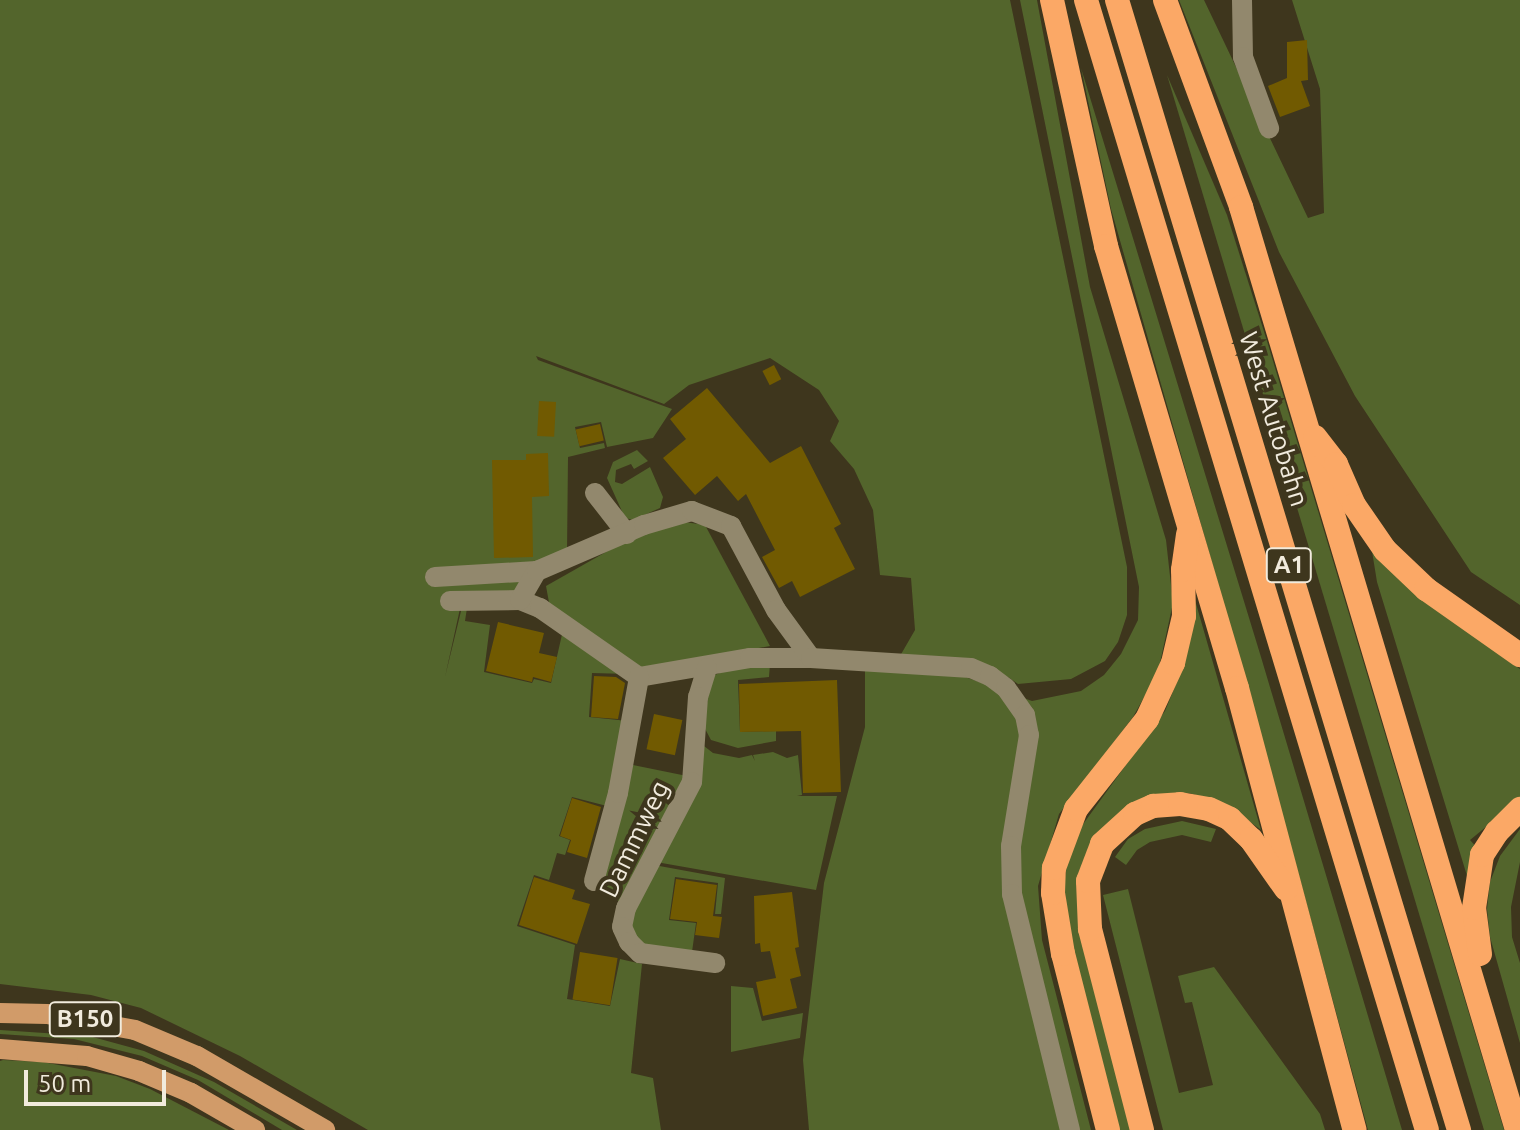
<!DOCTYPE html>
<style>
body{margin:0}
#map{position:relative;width:1520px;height:1130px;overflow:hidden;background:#3e361d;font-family:Ubuntu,sans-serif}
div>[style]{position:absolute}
.green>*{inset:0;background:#53652c}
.building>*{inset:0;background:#715a01;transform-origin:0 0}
.minor>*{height:20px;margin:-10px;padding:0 10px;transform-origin:10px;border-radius:10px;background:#92886d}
.major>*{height:20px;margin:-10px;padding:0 10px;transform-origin:10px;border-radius:10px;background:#d19b69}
.highway>*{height:24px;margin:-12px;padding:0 12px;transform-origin:12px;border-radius:12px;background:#fba866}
span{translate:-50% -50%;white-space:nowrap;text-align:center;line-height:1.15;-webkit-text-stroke:8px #3e361d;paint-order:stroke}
.shield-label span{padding:2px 6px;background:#3e361d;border:2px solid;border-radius:6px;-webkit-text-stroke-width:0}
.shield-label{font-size:24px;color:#f1ebdd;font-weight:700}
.street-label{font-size:26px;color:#f1ebdd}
.scale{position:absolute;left:24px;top:1070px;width:142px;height:36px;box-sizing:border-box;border:4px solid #f1ebdd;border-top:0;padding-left:10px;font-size:24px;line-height:28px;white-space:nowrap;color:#f1ebdd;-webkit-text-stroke:6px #3e361d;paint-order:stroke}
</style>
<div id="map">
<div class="green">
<i style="clip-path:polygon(0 0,1010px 0,1127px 567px,1127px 615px,1118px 642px,1105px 661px,1071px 679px,1018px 684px,1008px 677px,900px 656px,915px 630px,911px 578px,880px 575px,873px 510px,854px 469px,830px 441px,839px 421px,819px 390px,770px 358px,689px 385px,664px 404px,536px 356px,538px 360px,672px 409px,653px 438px,607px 447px,601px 422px,575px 427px,580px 448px,604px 443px,605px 448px,568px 457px,567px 554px,519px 593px,463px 595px,445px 677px,462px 607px,467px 608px,465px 621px,490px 625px,484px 672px,532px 683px,534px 679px,551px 683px,563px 630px,628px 674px,592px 673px,589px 717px,628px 721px,607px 806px,572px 797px,559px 836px,570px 840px,565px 855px,557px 853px,549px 880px,534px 875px,517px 926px,575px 945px,567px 999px,610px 1006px,620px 959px,642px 964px,631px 1073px,653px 1078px,661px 1130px,368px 1130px,240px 1056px,141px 1008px,91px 995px,0 984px)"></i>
<i style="clip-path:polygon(1020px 0,1037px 0,1090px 287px,1166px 540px,1173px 603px,1158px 672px,1133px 717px,1059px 814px,1038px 886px,1042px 940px,1091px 1130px,809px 1130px,803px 1060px,824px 883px,865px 727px,865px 668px,957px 674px,1032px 701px,1081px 691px,1104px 675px,1121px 654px,1138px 620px,1139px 587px)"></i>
<i style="clip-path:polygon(1179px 0,1204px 0,1308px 218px,1324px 213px,1320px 89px,1292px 0,1520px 0,1520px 605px,1471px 572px,1355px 396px,1279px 252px)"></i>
<i style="clip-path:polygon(1081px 68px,1261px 657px,1402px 1130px,1368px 1130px,1252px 703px,1111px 209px)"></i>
<i style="clip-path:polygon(1167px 75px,1227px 215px,1267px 341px,1504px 1130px,1484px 1130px)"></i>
<i style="clip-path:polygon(637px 450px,648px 461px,634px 469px,631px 464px,616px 470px,615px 482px,622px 484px,650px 467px,663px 497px,660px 508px,633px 520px,625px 518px,607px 478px,613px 462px)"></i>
<i style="clip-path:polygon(684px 522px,705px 525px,770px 646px,644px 669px,550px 608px,546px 586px,636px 535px)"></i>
<i style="clip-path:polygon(1371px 545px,1431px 606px,1520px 669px,1520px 799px,1470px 840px,1479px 850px,1468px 879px,1377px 582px)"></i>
<i style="clip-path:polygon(1195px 600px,1261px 830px,1226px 804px,1189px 793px,1158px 797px,1082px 873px,1132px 1130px,1118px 1130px,1070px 939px,1064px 884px,1068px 856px,1081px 827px,1165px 711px,1183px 667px)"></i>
<i style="clip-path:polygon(770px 664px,769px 677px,738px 680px,740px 732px,776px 731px,776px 741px,738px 748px,711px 740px,703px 725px,712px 676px,733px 668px)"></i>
<i style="clip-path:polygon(704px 746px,713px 753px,739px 758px,752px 755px,755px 761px,753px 755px,773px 752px,787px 758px,798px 755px,802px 795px,797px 796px,837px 796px,816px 890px,656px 862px)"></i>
<i style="clip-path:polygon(628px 764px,687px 776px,622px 903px,600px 891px)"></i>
<i style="clip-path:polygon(1182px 821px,1216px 829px,1211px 842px,1182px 835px,1150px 842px,1137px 850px,1126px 865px,1115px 857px,1128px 839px,1145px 829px)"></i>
<i style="clip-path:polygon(1520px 829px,1520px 862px,1511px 907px,1512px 937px,1520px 963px,1520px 1043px,1490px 937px,1487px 909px,1490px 882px,1500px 856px)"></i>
<i style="clip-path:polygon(654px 865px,725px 878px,721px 914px,715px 914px,718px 883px,675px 877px,669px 920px,696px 923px,692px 952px,641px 946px,630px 935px,630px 914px)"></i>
<i style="clip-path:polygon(1128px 889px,1179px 1093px,1213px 1085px,1192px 1002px,1185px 1003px,1178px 976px,1214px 967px,1320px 1114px,1325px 1130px,1163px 1130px,1103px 895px)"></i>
<i style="clip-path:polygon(731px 986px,753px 988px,762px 1021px,803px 1013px,800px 1038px,731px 1052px)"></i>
<i style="clip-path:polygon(0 1030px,89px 1036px,144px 1051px,214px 1082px,297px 1130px,282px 1130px,198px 1080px,142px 1056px,74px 1039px,0 1034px)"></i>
<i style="clip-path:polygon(3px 1060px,43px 1062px,116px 1076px,150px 1089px,229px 1130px,0 1130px,0 1061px)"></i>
</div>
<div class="building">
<i style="clip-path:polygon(1307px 40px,1308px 80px,1301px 81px,1310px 106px,1280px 117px,1268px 86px,1287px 78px,1287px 42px)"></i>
<i style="left:774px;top:365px;width:16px;height:13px;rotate:63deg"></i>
<i style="clip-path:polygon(707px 388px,770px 463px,801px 446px,841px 524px,834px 528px,855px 569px,800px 597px,792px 581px,779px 588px,762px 557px,775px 550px,746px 494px,738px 501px,717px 476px,695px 495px,663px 458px,686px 439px,670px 419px)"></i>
<i style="left:539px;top:401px;width:17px;height:35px;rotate:3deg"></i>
<i style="left:600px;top:424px;width:17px;height:25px;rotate:77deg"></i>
<i style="clip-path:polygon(548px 453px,549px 496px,532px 497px,533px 557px,494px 558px,492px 460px,526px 460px,526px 454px)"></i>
<i style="clip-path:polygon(498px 622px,544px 633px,539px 653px,557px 657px,551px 682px,533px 677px,532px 682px,486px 671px)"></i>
<i style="clip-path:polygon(594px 676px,616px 677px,625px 683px,618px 719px,591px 717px)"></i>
<i style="clip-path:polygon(837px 680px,841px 792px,803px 793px,801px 731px,740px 732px,739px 684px)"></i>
<i style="left:654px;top:714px;width:29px;height:36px;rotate:12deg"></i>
<i style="clip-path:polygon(572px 798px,601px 807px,587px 858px,567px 852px,571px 840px,560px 836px)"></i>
<i style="clip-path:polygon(534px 877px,575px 890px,572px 899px,590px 904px,577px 944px,519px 925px)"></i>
<i style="clip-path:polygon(676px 879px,717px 885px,713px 916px,722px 917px,719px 938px,695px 935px,697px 922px,670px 919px)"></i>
<i style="clip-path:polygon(792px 892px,799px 947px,795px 948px,801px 976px,790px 979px,797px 1008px,763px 1016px,756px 982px,776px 978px,770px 951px,761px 952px,760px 943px,755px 944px,754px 896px)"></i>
<i style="left:580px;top:952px;width:38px;height:48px;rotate:9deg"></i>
</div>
<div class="minor">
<i style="left:1242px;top:0;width:57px;rotate:89deg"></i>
<i style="left:1243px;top:57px;width:76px;rotate:69.9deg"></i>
<i style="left:595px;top:493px;width:52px;rotate:52deg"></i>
<i style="left:435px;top:577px;width:102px;rotate:-3.4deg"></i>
<i style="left:520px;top:600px;width:22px;rotate:22deg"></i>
<i style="left:540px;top:608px;width:121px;rotate:34.9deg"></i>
<i style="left:639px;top:677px;width:113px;rotate:-9.7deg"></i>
<i style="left:750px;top:658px;width:61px"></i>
<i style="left:450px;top:601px;width:70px;rotate:-0.8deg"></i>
<i style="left:520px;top:600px;width:34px;rotate:-60deg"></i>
<i style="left:537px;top:571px;width:116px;rotate:-23.3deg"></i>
<i style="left:644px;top:525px;width:50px;rotate:-16.3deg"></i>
<i style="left:692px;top:511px;width:42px;rotate:21deg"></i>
<i style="left:731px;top:526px;width:95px;rotate:61.8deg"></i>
<i style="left:776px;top:610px;width:59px;rotate:53.9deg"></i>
<i style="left:811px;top:658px;width:160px;rotate:3.6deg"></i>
<i style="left:971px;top:668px;width:21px;rotate:23deg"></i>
<i style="left:990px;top:676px;width:20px;rotate:37deg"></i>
<i style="left:1006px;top:688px;width:33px;rotate:55deg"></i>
<i style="left:1025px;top:715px;width:20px;rotate:79deg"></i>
<i style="left:1029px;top:735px;width:112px;rotate:99.2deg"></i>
<i style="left:1011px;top:846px;width:48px;rotate:88.8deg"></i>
<i style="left:1012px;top:894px;width:243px;rotate:76.2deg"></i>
<i style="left:707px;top:668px;width:30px;rotate:107deg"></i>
<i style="left:698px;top:697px;width:85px;rotate:94deg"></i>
<i style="left:692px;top:782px;width:142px;rotate:117.6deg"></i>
<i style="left:626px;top:908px;width:19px;rotate:102deg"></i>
<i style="left:622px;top:927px;width:17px;rotate:65deg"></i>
<i style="left:629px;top:942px;width:16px;rotate:45deg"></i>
<i style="left:640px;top:953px;width:76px;rotate:7.6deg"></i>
<i style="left:594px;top:881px;width:91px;rotate:-74.7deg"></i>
<i style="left:618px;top:793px;width:118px;rotate:-79.7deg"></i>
</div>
<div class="major">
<i style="left:0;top:1013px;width:47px;rotate:1.2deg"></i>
<i style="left:47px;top:1014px;width:89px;rotate:10.3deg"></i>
<i style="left:135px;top:1030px;width:67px;rotate:22.8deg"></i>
<i style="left:197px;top:1056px;width:148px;rotate:30deg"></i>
<i style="left:0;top:1049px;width:87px;rotate:4.6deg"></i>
<i style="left:87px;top:1056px;width:54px;rotate:16.1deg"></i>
<i style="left:139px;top:1071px;width:56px;rotate:22.9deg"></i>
<i style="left:191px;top:1093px;width:74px;rotate:30deg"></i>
</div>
<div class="highway">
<i style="left:1052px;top:0;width:252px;rotate:77.6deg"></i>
<i style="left:1106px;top:246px;width:461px;rotate:73.5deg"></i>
<i style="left:1237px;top:688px;width:457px;rotate:75.1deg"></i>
<i style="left:1086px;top:0;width:1180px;rotate:73.21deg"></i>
<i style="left:1117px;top:0;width:1181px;rotate:73.16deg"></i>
<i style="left:1165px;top:0;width:221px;rotate:69.8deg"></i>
<i style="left:1241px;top:207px;width:963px;rotate:73.35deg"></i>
<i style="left:1315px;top:437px;width:34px;rotate:52deg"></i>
<i style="left:1336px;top:464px;width:45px;rotate:66.3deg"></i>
<i style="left:1354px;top:505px;width:55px;rotate:55.4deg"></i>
<i style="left:1385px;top:550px;width:57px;rotate:43.6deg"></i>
<i style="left:1426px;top:589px;width:115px;rotate:35.1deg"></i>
<i style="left:1480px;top:954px;width:46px;rotate:-97.4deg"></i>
<i style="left:1474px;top:908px;width:54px;rotate:-81.4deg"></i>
<i style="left:1482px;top:855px;width:27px;rotate:-57deg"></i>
<i style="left:1497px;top:832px;width:33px;rotate:-45deg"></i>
<i style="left:1108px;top:1130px;width:182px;rotate:-104.3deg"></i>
<i style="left:1063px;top:954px;width:62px;rotate:-99.3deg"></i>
<i style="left:1053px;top:893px;width:25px;rotate:-88deg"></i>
<i style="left:1054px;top:868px;width:63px;rotate:-69.6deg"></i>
<i style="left:1076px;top:809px;width:115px;rotate:-51.7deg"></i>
<i style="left:1147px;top:719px;width:62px;rotate:-65.1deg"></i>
<i style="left:1173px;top:663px;width:48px;rotate:-76.8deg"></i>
<i style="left:1184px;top:616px;width:46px;rotate:-91.2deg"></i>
<i style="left:1183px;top:570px;width:36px;rotate:-82deg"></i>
<i style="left:1142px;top:1130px;width:208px;rotate:-104.5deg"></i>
<i style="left:1090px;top:929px;width:48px;rotate:-92.4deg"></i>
<i style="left:1088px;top:881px;width:40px;rotate:-69deg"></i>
<i style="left:1102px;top:844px;width:45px;rotate:-42.3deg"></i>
<i style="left:1135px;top:814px;width:20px;rotate:-24deg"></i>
<i style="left:1153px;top:806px;width:27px;rotate:-4deg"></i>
<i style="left:1180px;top:804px;width:29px;rotate:10deg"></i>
<i style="left:1209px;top:809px;width:23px;rotate:25deg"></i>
<i style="left:1230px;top:819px;width:29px;rotate:44deg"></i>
<i style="left:1251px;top:839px;width:61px;rotate:55deg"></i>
</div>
<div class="shield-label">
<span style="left:1289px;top:565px">A1</span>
<span style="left:85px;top:1019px">B150</span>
</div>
<div class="street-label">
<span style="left:1274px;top:419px;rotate:73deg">West Autobahn</span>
<span style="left:634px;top:839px;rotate:-64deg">Dammweg</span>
</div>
<div class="scale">50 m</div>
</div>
